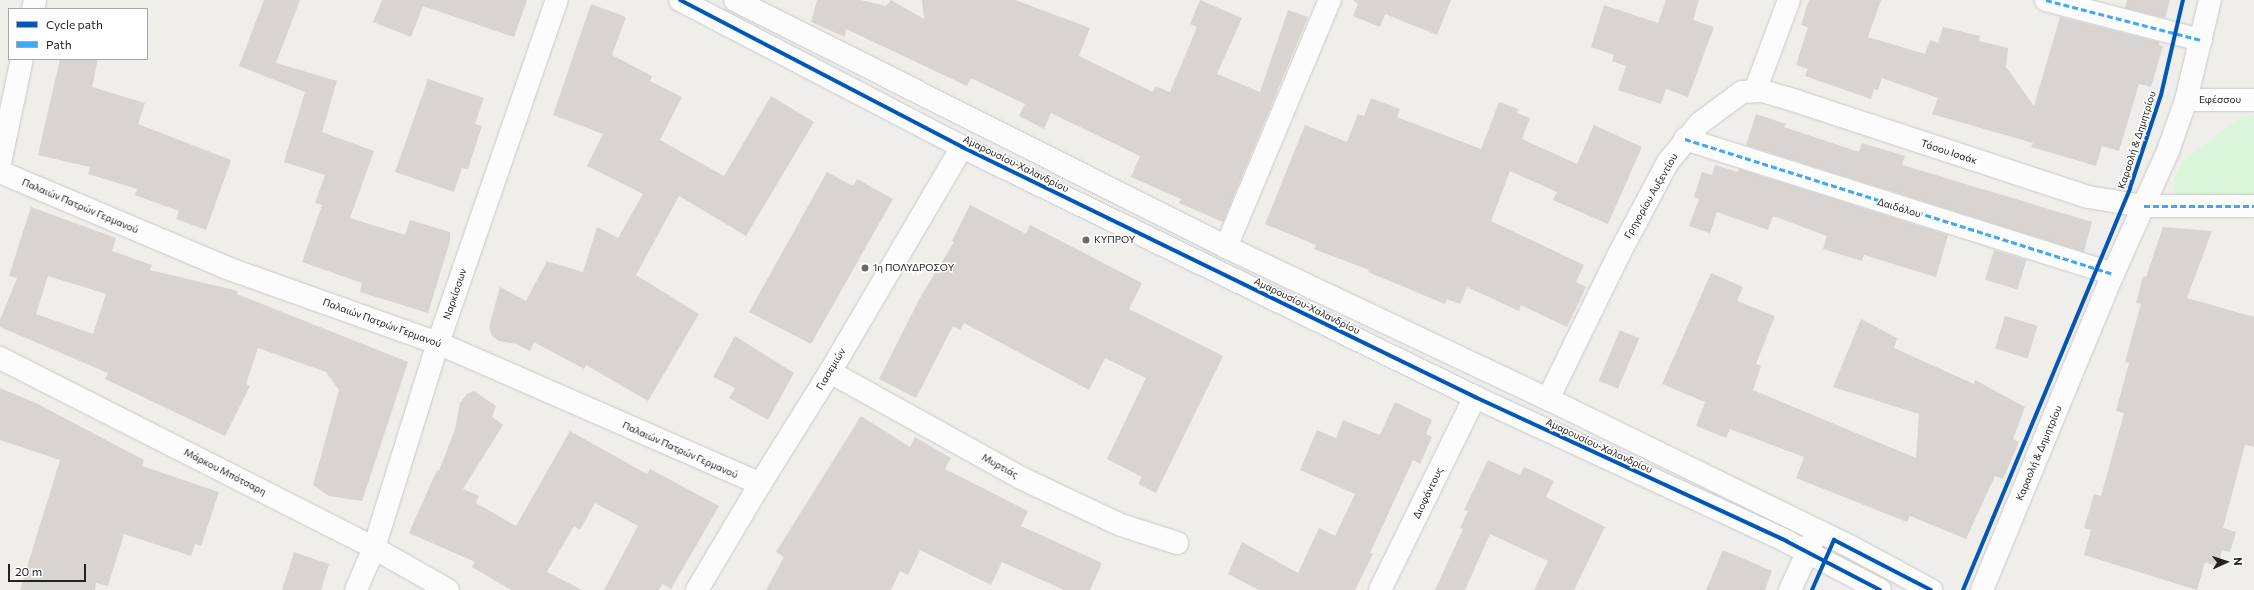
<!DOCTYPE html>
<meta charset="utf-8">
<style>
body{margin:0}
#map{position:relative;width:2254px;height:590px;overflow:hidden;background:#f0eeeb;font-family:Commissioner,sans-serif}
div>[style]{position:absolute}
.park>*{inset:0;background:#daf5da}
.building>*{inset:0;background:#d7d4d2;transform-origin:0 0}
.roads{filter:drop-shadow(0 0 1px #c9c8c7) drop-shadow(0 0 1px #c9c8c7)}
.minor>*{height:22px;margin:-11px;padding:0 11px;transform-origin:11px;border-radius:11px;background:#fdfcfc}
.quiet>*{height:3px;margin-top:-1.5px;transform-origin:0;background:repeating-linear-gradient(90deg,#3fa9f5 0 6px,transparent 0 9px)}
.cycleway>*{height:4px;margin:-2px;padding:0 2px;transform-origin:2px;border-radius:2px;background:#0057b8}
.dots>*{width:11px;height:11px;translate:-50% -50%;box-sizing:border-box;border:2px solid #fff;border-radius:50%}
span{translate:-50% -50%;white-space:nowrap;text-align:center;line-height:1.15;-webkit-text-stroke:3px #fff;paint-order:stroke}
.street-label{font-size:10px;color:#222}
.poi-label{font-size:10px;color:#222}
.left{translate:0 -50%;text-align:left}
.legend{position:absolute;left:8px;top:8px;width:140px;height:52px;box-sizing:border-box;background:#fff;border:1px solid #a7a7a7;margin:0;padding:5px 7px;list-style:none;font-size:12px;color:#222}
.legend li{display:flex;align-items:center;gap:8px;height:20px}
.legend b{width:20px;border:1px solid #a7a7a7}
.north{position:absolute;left:2206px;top:542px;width:40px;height:40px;-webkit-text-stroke:3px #fff;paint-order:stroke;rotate:87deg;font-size:11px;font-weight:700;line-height:16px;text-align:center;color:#222}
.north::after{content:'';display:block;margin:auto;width:14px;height:18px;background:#222;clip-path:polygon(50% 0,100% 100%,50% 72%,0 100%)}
.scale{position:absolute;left:8px;top:564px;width:78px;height:18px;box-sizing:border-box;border:2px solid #222;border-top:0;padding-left:5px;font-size:12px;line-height:14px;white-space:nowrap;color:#222;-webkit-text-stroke:3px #fff;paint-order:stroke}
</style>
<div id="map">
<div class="park">
<i style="clip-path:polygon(2254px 116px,2254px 196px,2192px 197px,2177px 195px,2174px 190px,2175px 176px,2183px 161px,2241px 117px)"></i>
</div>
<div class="building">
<i style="clip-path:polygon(264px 0,300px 0,276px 63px,337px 81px,322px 132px,374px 151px,350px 218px,405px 235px,410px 220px,450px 232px,450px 241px,428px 313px,360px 292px,362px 283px,302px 262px,322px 205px,315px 203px,325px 175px,284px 162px,305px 92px,239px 66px)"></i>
<i style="clip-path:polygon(382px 0,527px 0,514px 37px,423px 6px,411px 37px,373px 22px)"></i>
<i style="clip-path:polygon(817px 0,861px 0,886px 6px,891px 0,924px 19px,922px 0,1015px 0,1090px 28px,1079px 56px,1153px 92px,1155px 86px,1170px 92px,1197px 27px,1190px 24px,1200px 0,1242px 18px,1217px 74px,1260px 92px,1288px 10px,1308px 17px,1223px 222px,1179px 203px,1181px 199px,1131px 177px,1140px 156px,1051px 113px,1044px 129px,1019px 116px,1025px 104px,971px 78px,967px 86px,846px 29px,845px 37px,811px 22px)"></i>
<i style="clip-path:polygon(1353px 0,1451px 0,1437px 35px,1385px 14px,1380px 27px,1353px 16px,1358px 4px)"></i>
<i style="clip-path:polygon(1666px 0,1699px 0,1693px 20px,1714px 27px,1688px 97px,1666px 89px,1661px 104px,1618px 90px,1626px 66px,1612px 61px,1614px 55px,1591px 47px,1604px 5px,1658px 23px)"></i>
<i style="clip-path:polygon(1809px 0,1881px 0,1868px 37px,1925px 54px,1930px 40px,1938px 43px,1943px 27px,1980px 36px,1979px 41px,2008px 48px,2006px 67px,2034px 106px,2060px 17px,2159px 42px,2159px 45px,2163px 46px,2151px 87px,2139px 84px,2119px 151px,2102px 146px,2096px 166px,2031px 147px,2033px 143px,1932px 114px,1938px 98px,1882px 78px,1878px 90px,1874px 89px,1871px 99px,1805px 76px,1808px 69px,1796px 65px,1808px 27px,1801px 25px)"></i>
<i style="clip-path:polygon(2127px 0,2170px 0,2165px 18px,2125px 8px)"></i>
<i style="clip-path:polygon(591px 4px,626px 17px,612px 55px,652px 76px,650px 81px,682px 97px,660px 140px,724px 176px,771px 96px,814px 122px,746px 236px,679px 196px,636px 275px,699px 314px,648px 401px,586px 365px,584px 369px,534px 342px,530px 351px,516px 344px,499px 341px,492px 336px,489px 327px,500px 287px,526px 301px,547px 261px,583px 272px,597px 227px,618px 238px,643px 194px,587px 166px,603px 134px,553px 115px)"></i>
<i style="clip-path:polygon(60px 59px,98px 59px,92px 87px,145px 103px,138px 124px,231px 160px,206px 230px,176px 219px,179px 211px,135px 195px,137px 189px,88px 174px,90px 167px,38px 155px)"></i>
<i style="clip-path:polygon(428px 79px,484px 98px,475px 124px,482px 126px,468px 169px,462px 168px,454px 192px,395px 172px)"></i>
<i style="clip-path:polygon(1371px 98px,1400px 109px,1397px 117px,1481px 149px,1499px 102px,1518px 109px,1517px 113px,1530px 118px,1522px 139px,1577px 164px,1594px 125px,1642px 147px,1608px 224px,1553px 200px,1557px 192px,1510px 171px,1491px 221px,1584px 265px,1576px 282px,1586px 287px,1567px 327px,1521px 305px,1519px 311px,1467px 287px,1460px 304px,1447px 299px,1445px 304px,1368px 272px,1369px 270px,1314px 249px,1316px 245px,1265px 224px,1305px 125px,1347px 142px,1358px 114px,1364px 116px)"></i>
<i style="clip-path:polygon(1756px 114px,1786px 124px,1784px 127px,1859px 152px,1862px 143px,1905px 156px,1902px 165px,2092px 222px,2084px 252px,1746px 145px)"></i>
<i style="clip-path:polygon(1715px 165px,1738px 172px,1739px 169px,1948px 235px,1936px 277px,1864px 255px,1862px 261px,1823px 249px,1827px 236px,1773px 216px,1768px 230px,1717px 212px,1710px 233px,1689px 226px,1699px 199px,1694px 197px,1702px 172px,1712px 175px)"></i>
<i style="clip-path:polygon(827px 172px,853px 186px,857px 179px,893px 199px,811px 344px,749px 312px)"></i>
<i style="clip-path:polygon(970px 205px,1026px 234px,1030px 225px,1142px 283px,1129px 309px,1223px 356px,1156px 493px,1138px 484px,1142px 477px,1107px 459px,1146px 378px,1105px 358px,1089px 390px,964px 323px,960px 330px,953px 326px,916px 398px,879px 379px,921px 296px,954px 242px,952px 241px)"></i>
<i style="clip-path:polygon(evenodd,31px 207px,116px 238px,112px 251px,152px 265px,150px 270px,238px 291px,237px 294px,408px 362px,362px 501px,329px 496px,313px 485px,339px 390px,326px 372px,258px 348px,246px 384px,250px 386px,225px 436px,105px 379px,108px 373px,0 327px,0 320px,17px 278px,9px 276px,31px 207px,48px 276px,106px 294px,93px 334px,36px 314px,48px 276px)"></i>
<i style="clip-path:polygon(2163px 227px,2212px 231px,2187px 298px,2254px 317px,2254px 447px,2245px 445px,2223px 528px,2236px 532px,2230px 552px,2222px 550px,2218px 567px,2205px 562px,2197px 590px,2084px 555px,2091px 530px,2084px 528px,2094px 494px,2101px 496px,2124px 413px,2116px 411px,2129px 363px,2125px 362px,2141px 304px,2136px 303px,2143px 276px,2146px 277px)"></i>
<i style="left:1994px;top:250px;width:34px;height:31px;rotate:17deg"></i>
<i style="clip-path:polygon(1711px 273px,1743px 287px,1737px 301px,1775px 316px,1756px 364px,1761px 366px,1753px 390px,1916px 458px,1919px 414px,1833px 387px,1861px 319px,1897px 338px,1894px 348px,1974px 384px,1975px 380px,2025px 407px,2013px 439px,2019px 442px,2003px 479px,1995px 476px,1966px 539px,1910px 516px,1907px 522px,1796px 478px,1804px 457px,1730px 429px,1726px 438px,1696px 426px,1705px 402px,1662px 384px)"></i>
<i style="left:2005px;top:316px;width:34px;height:34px;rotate:17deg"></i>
<i style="left:1620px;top:330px;width:21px;height:55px;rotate:23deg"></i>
<i style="clip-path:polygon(735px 336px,794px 373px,768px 420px,729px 398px,735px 388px,713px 377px)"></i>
<i style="clip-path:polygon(0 388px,36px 403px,144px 460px,142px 466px,219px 492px,201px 546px,195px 544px,191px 556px,124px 534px,108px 586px,96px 583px,95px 590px,20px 590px,60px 460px,0 440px)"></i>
<i style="clip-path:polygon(474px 391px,496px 406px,492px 417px,503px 425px,463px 489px,479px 496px,476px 503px,516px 526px,570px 431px,647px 474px,650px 469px,719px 506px,671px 589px,663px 584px,659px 590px,604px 590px,638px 526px,595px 503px,580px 530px,574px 526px,547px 572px,582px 590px,511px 590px,472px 567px,475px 562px,409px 533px,437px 470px,439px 471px,455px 429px,460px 403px,467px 394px)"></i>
<i style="clip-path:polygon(1395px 402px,1432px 420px,1426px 434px,1432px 437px,1420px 464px,1413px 460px,1370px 553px,1373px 554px,1355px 590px,1259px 590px,1228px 574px,1242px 542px,1298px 573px,1319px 528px,1335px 536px,1355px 494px,1300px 470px,1317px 430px,1336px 438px,1343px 420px,1380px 435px)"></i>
<i style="clip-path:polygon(861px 416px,910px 447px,915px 437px,951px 458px,945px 469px,1028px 511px,1021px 526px,1102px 563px,1090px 590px,1064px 590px,1002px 562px,991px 585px,920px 550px,908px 575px,900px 571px,891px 590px,766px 590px,784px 557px,776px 552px)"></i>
<i style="clip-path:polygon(1488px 460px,1520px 475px,1524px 467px,1554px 481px,1546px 497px,1605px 527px,1574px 590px,1534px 590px,1548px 561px,1490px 534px,1465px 590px,1435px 590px,1463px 529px,1460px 528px,1468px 511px,1464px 510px)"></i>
<i style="clip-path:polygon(1723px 550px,1772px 571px,1765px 590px,1706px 590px)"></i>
<i style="clip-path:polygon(294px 552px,329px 564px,321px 590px,282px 590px)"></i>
</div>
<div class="roads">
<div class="minor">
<i style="left:680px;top:0;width:318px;rotate:27.5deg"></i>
<i style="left:962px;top:147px;width:571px;rotate:25.98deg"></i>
<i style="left:1475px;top:397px;width:343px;rotate:24.8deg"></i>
<i style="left:1786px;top:541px;width:106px;rotate:27.5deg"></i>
<i style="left:735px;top:0;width:550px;rotate:26.7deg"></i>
<i style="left:1226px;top:247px;width:356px;rotate:25.3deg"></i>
<i style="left:1548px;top:399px;width:337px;rotate:26deg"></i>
<i style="left:1851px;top:547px;width:91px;rotate:28.3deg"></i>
<i style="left:2046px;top:0;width:160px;rotate:14.5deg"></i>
<i style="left:33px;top:9px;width:9px;rotate:-77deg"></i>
<i style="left:1755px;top:91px;width:97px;rotate:-69.5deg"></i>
<i style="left:2186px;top:100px;width:68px"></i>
<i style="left:1685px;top:139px;width:449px;rotate:17.5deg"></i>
<i style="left:0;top:163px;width:106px;rotate:-78.1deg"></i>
<i style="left:0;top:172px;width:246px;rotate:22.9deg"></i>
<i style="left:227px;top:268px;width:224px;rotate:19.6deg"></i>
<i style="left:438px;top:343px;width:352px;rotate:23.6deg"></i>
<i style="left:1226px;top:247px;width:268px;rotate:-67.2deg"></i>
<i style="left:0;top:358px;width:419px;rotate:26.9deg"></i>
<i style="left:374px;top:548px;width:85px;rotate:29.6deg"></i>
<i style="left:830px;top:372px;width:218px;rotate:29deg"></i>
<i style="left:1021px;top:478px;width:110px;rotate:25.2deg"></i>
<i style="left:1121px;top:525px;width:59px;rotate:17.8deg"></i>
<i style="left:1548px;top:399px;width:161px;rotate:-63.9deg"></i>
<i style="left:1619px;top:254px;width:104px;rotate:-62deg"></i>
<i style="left:1668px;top:162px;width:50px;rotate:-50.6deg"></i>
<i style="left:1700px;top:123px;width:52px;rotate:-36.4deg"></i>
<i style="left:1742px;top:92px;width:20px;rotate:-3deg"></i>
<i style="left:1762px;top:91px;width:26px;rotate:16deg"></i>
<i style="left:1787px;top:98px;width:317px;rotate:18.2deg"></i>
<i style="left:2088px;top:197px;width:57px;rotate:9.1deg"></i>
<i style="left:2144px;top:206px;width:110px"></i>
<i style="left:356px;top:590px;width:46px;rotate:-66.8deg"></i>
<i style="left:374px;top:548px;width:215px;rotate:-72.7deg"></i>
<i style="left:438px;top:343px;width:363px;rotate:-70.9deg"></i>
<i style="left:697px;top:590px;width:123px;rotate:-59.3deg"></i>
<i style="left:760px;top:484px;width:132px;rotate:-58deg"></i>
<i style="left:830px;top:372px;width:261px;rotate:-59.6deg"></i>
<i style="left:1380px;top:590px;width:215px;rotate:-63.8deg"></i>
<i style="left:1790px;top:590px;width:55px;rotate:-65.3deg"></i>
<i style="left:1982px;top:590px;width:342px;rotate:-67.5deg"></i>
<i style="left:2113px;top:274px;width:135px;rotate:-65.9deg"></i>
<i style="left:2168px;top:151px;width:54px;rotate:-70.6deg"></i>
<i style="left:2186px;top:100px;width:103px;rotate:-76.5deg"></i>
</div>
</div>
<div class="quiet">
<i style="left:2046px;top:0;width:160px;rotate:14.5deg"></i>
<i style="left:1685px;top:139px;width:449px;rotate:17.5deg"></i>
<i style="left:2144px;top:206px;width:110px"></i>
</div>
<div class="cycleway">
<i style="left:680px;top:0;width:318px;rotate:27.5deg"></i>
<i style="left:962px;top:147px;width:571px;rotate:25.98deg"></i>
<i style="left:1475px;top:397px;width:343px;rotate:24.8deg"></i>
<i style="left:1786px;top:541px;width:106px;rotate:27.5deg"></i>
<i style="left:1812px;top:590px;width:55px;rotate:-66.3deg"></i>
<i style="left:1834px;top:540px;width:109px;rotate:27.3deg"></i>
<i style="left:1963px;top:590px;width:435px;rotate:-67.4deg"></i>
<i style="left:2130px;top:188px;width:98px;rotate:-71.6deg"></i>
<i style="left:2161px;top:95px;width:98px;rotate:-77deg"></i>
</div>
<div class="dots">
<i style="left:1086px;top:240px;background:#6a6968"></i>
<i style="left:865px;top:268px;background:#6a6968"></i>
</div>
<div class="street-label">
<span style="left:2220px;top:100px">Εφέσσου</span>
<span style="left:2137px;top:140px;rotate:-72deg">Καραολή &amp; Δημητρίου</span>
<span style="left:1949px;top:152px;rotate:18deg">Τάσου Ισαάκ</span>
<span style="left:1016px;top:164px;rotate:26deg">Αμαρουσίου-Χαλανδρίου</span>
<span style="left:1651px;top:196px;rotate:-60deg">Γρηγορίου Αυξεντίου</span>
<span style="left:80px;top:206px;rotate:23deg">Παλαιών Πατρών Γερμανού</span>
<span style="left:1899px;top:208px;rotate:17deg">Δαιδάλου</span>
<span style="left:455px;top:294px;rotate:-71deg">Ναρκίσσων</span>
<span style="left:1307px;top:306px;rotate:26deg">Αμαρουσίου-Χαλανδρίου</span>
<span style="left:382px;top:323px;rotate:20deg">Παλαιών Πατρών Γερμανού</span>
<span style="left:831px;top:369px;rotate:-59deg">Γιασεμιών</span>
<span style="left:1599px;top:446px;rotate:25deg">Αμαρουσίου-Χαλανδρίου</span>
<span style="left:680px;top:450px;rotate:24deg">Παλαιών Πατρών Γερμανού</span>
<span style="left:2039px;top:453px;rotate:-67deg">Καραολή &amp; Δημητρίου</span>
<span style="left:1000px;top:466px;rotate:29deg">Μυρτιάς</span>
<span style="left:225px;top:472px;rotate:27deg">Μάρκου Μπότσαρη</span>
<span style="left:1428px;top:493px;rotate:-64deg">Διοφάντους</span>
</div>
<div class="poi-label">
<span class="left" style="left:1094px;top:240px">ΚΥΠΡΟΥ</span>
<span class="left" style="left:873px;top:268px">1η ΠΟΛΥΔΡΟΣΟΥ</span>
</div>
<ul class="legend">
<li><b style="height:5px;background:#0057b8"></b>Cycle path</li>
<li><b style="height:5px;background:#3fa9f5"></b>Path</li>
</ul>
<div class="north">N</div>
<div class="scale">20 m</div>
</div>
